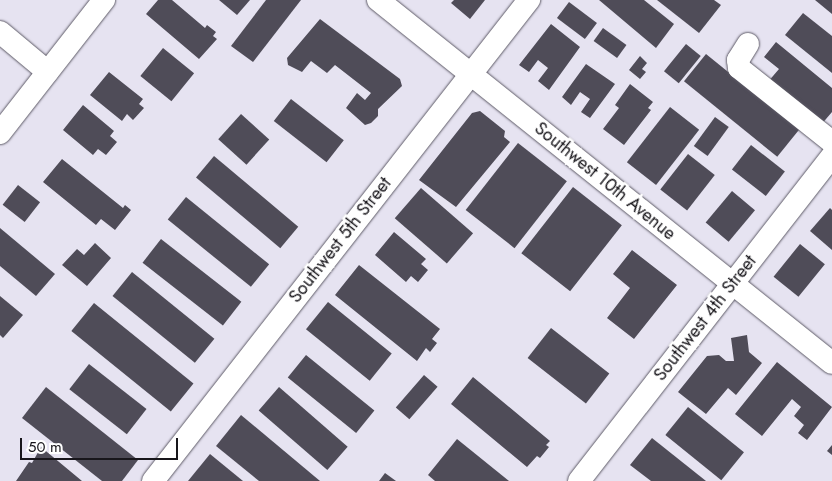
<!DOCTYPE html>
<style>
body{margin:0}
#map{position:relative;width:832px;height:481px;overflow:hidden;background:#e6e3f1;font-family:Jost,sans-serif}
div>[style]{position:absolute}
.building>*{inset:0;background:#4f4c58;transform-origin:0 0}
.roads{filter:drop-shadow(0 0 1px #5e5b67) drop-shadow(0 0 1px #5e5b67)}
.minor>*{height:22px;margin:-11px;padding:0 11px;transform-origin:11px;border-radius:11px;background:#fff}
span{translate:-50% -50%;white-space:nowrap;text-align:center;line-height:1.15;-webkit-text-stroke:5px #fff;paint-order:stroke}
.street-label{font-size:18px;color:#18161b}
.scale{position:absolute;left:20px;top:438px;width:158px;height:22px;box-sizing:border-box;border:2px solid #18161b;border-top:0;padding-left:6px;font-size:15px;line-height:18px;white-space:nowrap;color:#18161b;-webkit-text-stroke:4px #fff;paint-order:stroke}
</style>
<div id="map">
<div class="building">
<i style="clip-path:polygon(158px 0,172px 0,205px 28px,207px 25px,216px 32px,213px 36px,217px 39px,199px 59px,146px 14px)"></i>
<i style="clip-path:polygon(219px 0,250px 0,237px 15px)"></i>
<i style="clip-path:polygon(266px 0,301px 0,253px 62px,231px 46px)"></i>
<i style="clip-path:polygon(454px 0,485px 0,470px 19px,451px 3px)"></i>
<i style="clip-path:polygon(599px 0,644px 0,674px 24px,656px 48px)"></i>
<i style="clip-path:polygon(657px 0,714px 0,721px 5px,699px 33px)"></i>
<i style="clip-path:polygon(815px 0,832px 0,832px 14px)"></i>
<i style="left:569px;top:2px;width:35px;height:20px;rotate:37deg"></i>
<i style="clip-path:polygon(803px 13px,832px 36px,832px 73px,785px 35px)"></i>
<i style="clip-path:polygon(320px 19px,400px 79px,402px 86px,378px 109px,378px 116px,371px 123px,365px 125px,346px 108px,357px 93px,365px 100px,371px 93px,335px 65px,327px 73px,311px 61px,302px 72px,288px 65px,287px 58px)"></i>
<i style="clip-path:polygon(551px 24px,580px 47px,549px 90px,538px 81px,548px 68px,538px 60px,529px 72px,519px 65px)"></i>
<i style="left:603px;top:28px;width:29px;height:16px;rotate:36deg"></i>
<i style="clip-path:polygon(776px 42px,832px 88px,832px 112px,820px 126px,767px 83px,779px 69px,764px 57px)"></i>
<i style="left:686px;top:44px;width:19px;height:35px;rotate:39deg"></i>
<i style="left:163px;top:48px;width:40px;height:36px;rotate:39deg"></i>
<i style="left:706px;top:54px;width:120px;height:35px;rotate:39deg"></i>
<i style="clip-path:polygon(640px 56px,647px 63px,642px 69px,646px 72px,640px 79px,629px 70px)"></i>
<i style="clip-path:polygon(586px 64px,615px 84px,590px 118px,581px 112px,590px 99px,580px 92px,571px 105px,562px 97px)"></i>
<i style="clip-path:polygon(109px 72px,143px 99px,139px 104px,144px 108px,133px 120px,127px 114px,122px 121px,90px 95px)"></i>
<i style="clip-path:polygon(630px 84px,653px 102px,648px 108px,651px 110px,624px 145px,603px 129px,619px 108px,615px 105px)"></i>
<i style="left:291px;top:99px;width:67px;height:28px;rotate:38deg"></i>
<i style="clip-path:polygon(83px 105px,114px 131px,110px 136px,117px 142px,106px 155px,98px 149px,93px 155px,63px 130px)"></i>
<i style="left:670px;top:107px;width:37px;height:70px;rotate:38deg"></i>
<i style="clip-path:polygon(480px 111px,505px 131px,504px 137px,510px 142px,456px 207px,419px 180px,472px 113px)"></i>
<i style="left:241px;top:114px;width:38px;height:34px;rotate:42deg"></i>
<i style="left:715px;top:117px;width:17px;height:36px;rotate:36deg"></i>
<i style="left:518px;top:143px;width:62px;height:85px;rotate:38deg"></i>
<i style="left:751px;top:145px;width:43px;height:31px;rotate:38deg"></i>
<i style="left:688px;top:154px;width:34px;height:45px;rotate:38deg"></i>
<i style="left:214px;top:156px;width:110px;height:28px;rotate:40deg"></i>
<i style="clip-path:polygon(62px 159px,123px 208px,125px 205px,131px 210px,115px 230px,101px 219px,96px 225px,43px 182px)"></i>
<i style="left:18px;top:185px;width:28px;height:25px;rotate:38deg"></i>
<i style="left:573px;top:187px;width:62px;height:84px;rotate:38deg"></i>
<i style="left:421px;top:188px;width:69px;height:40px;rotate:41deg"></i>
<i style="left:732px;top:191px;width:30px;height:41px;rotate:40deg"></i>
<i style="left:186px;top:197px;width:107px;height:29px;rotate:39deg"></i>
<i style="clip-path:polygon(830px 208px,832px 210px,832px 250px,810px 231px)"></i>
<i style="clip-path:polygon(0 228px,55px 274px,36px 296px,0 266px)"></i>
<i style="clip-path:polygon(394px 232px,426px 259px,421px 264px,428px 270px,418px 282px,411px 276px,406px 282px,375px 255px)"></i>
<i style="left:161px;top:239px;width:102px;height:30px;rotate:38deg"></i>
<i style="clip-path:polygon(95px 243px,111px 258px,87px 286px,62px 265px,77px 249px,84px 255px)"></i>
<i style="left:800px;top:244px;width:32px;height:42px;rotate:39deg"></i>
<i style="clip-path:polygon(632px 250px,677px 285px,634px 339px,607px 318px,630px 288px,613px 274px)"></i>
<i style="clip-path:polygon(359px 265px,440px 329px,432px 339px,437px 343px,430px 352px,426px 348px,417px 361px,335px 295px)"></i>
<i style="left:132px;top:272px;width:106px;height:31px;rotate:39deg"></i>
<i style="clip-path:polygon(0 296px,23px 315px,3px 338px,0 335px)"></i>
<i style="left:328px;top:302px;width:82px;height:35px;rotate:39deg"></i>
<i style="left:94px;top:303px;width:128px;height:36px;rotate:39deg"></i>
<i style="left:551px;top:328px;width:74px;height:38px;rotate:38deg"></i>
<i style="clip-path:polygon(747px 335px,749px 352px,762px 363px,736px 395px,728px 388px,706px 414px,678px 392px,707px 356px,719px 355px,726px 361px,734px 361px,731px 338px)"></i>
<i style="left:306px;top:355px;width:88px;height:29px;rotate:39deg"></i>
<i style="clip-path:polygon(777px 362px,832px 407px,807px 440px,798px 433px,804px 425px,794px 416px,801px 407px,792px 399px,762px 436px,735px 414px)"></i>
<i style="left:89px;top:364px;width:73px;height:32px;rotate:38deg"></i>
<i style="left:424px;top:375px;width:18px;height:43px;rotate:41deg"></i>
<i style="clip-path:polygon(473px 377px,550px 441px,546px 445px,549px 447px,540px 458px,537px 456px,527px 467px,451px 404px)"></i>
<i style="clip-path:polygon(46px 387px,138px 460px,122px 481px,102px 481px,22px 418px)"></i>
<i style="left:279px;top:387px;width:91px;height:31px;rotate:41deg"></i>
<i style="left:688px;top:407px;width:72px;height:36px;rotate:39deg"></i>
<i style="clip-path:polygon(241px 415px,320px 481px,259px 481px,216px 446px)"></i>
<i style="clip-path:polygon(652px 438px,706px 481px,651px 481px,630px 465px)"></i>
<i style="clip-path:polygon(457px 439px,509px 481px,435px 481px,428px 475px)"></i>
<i style="clip-path:polygon(832px 445px,832px 455px,827px 451px)"></i>
<i style="clip-path:polygon(41px 447px,82px 481px,16px 481px,29px 462px,32px 463px)"></i>
<i style="clip-path:polygon(210px 454px,243px 481px,188px 481px)"></i>
<i style="clip-path:polygon(385px 473px,396px 481px,379px 481px)"></i>
</div>
<div class="roads">
<div class="minor">
<i style="left:378px;top:0;width:581px;rotate:38.64deg"></i>
<i style="left:0;top:32px;width:62px;rotate:39.8deg"></i>
<i style="left:748px;top:44px;width:19px;rotate:122deg"></i>
<i style="left:738px;top:60px;width:8px;rotate:83deg"></i>
<i style="left:739px;top:68px;width:119px;rotate:38.5deg"></i>
<i style="left:0;top:133px;width:169px;rotate:-52deg"></i>
<i style="left:153px;top:481px;width:611px;rotate:-51.99deg"></i>
<i style="left:579px;top:481px;width:412px;rotate:-52.1deg"></i>
</div>
</div>
<div class="street-label">
<span style="left:605px;top:181px;rotate:39deg">Southwest 10th Avenue</span>
<span style="left:340px;top:240px;rotate:-52deg">Southwest 5th Street</span>
<span style="left:705px;top:318px;rotate:-52deg">Southwest 4th Street</span>
</div>
<div class="scale">50 m</div>
</div>
